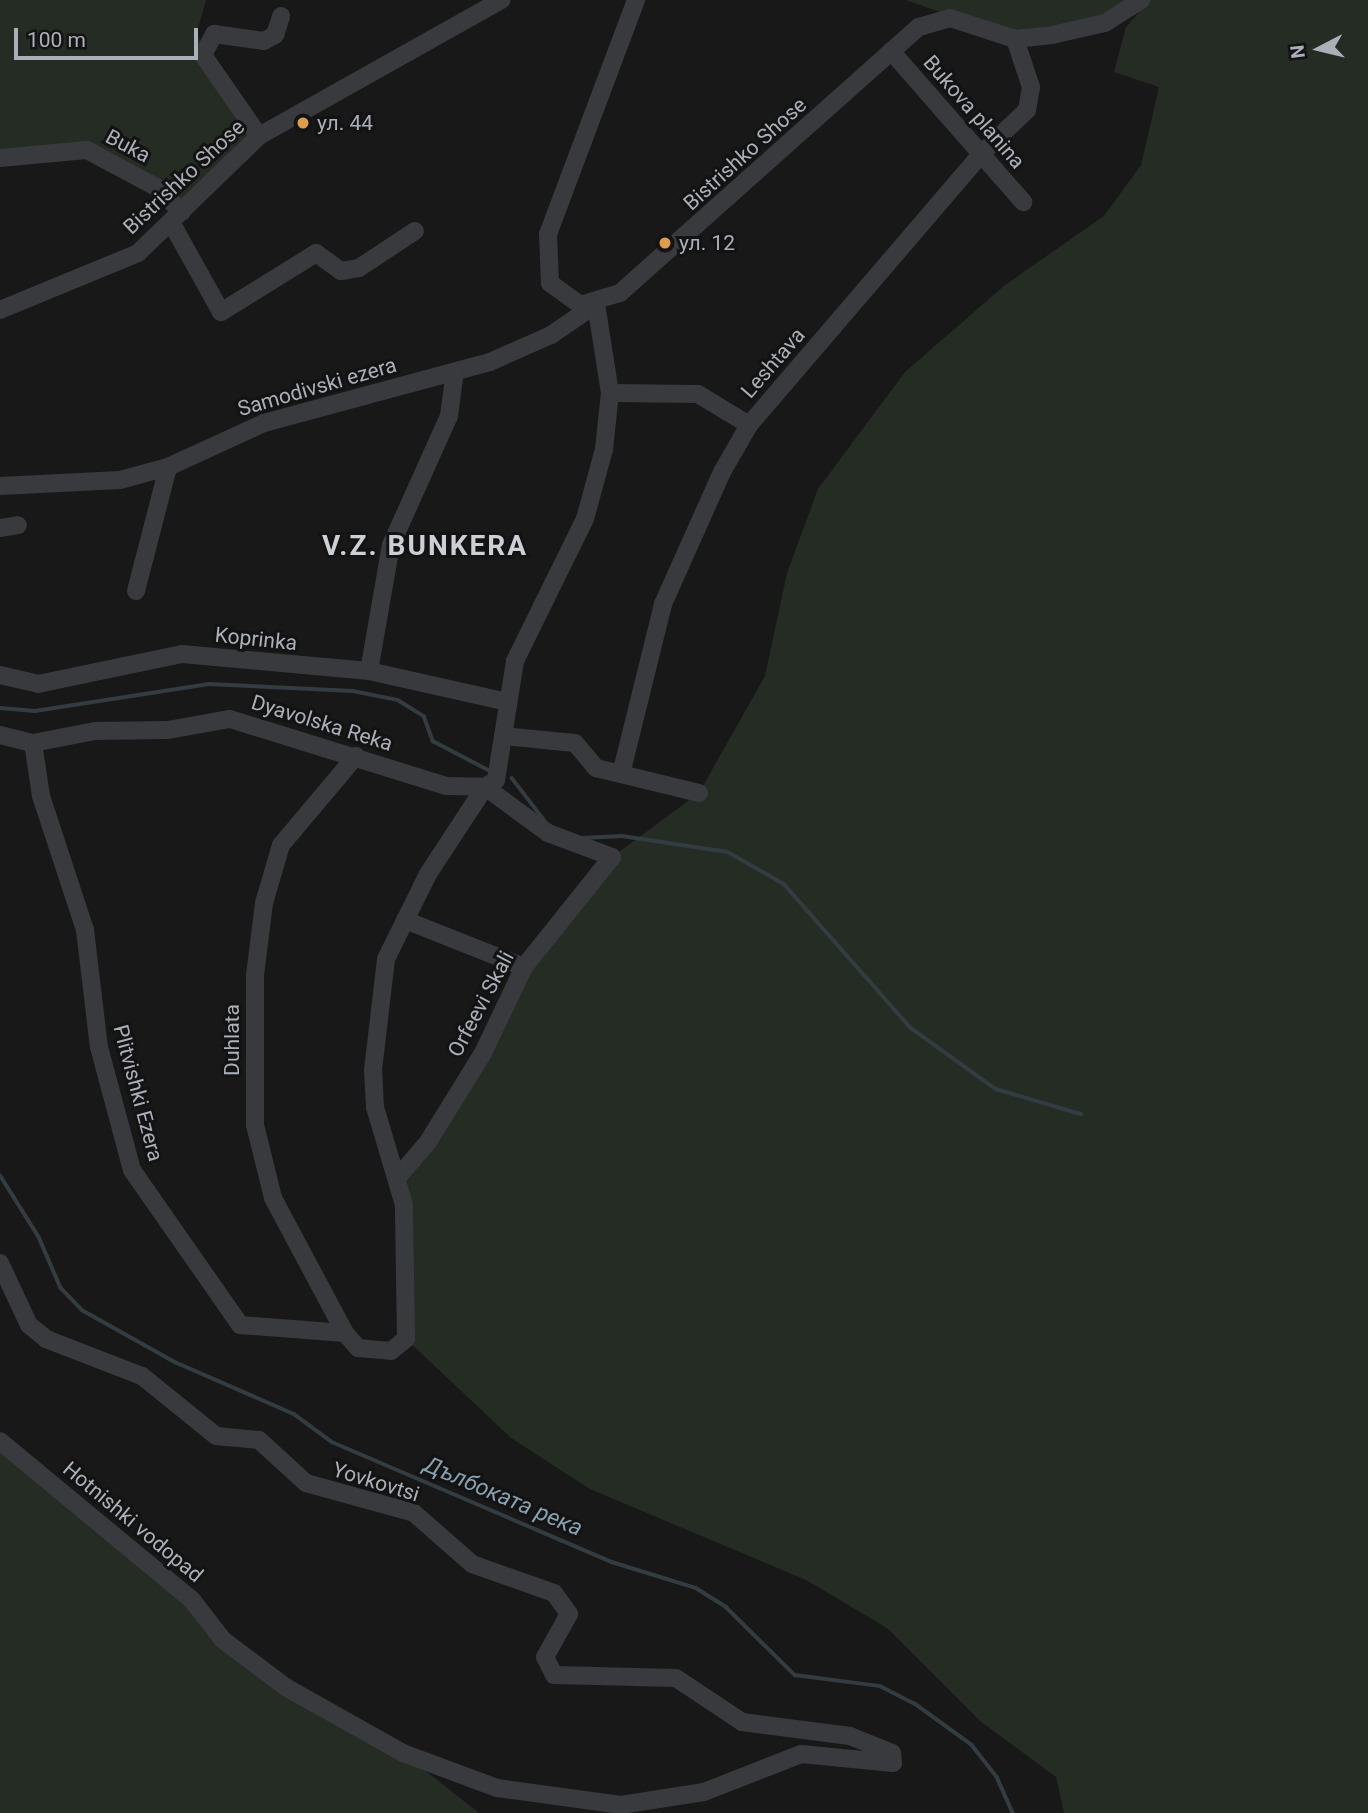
<!DOCTYPE html>
<meta charset="utf-8">
<style>
body{margin:0}
#map{position:relative;width:1368px;height:1813px;overflow:hidden;background:#181819;font-family:Roboto,sans-serif}
div>[style]{position:absolute}
.green>*{inset:0;background:#242c24}
.stream>*{height:3.5px;margin:-1.75px;padding:0 1.75px;transform-origin:1.75px;border-radius:1.75px;background:#323c41}
.minor>*{height:18px;margin:-9px;padding:0 9px;transform-origin:9px;border-radius:9px;background:#393a3e}
.dots>*{width:19px;height:19px;translate:-50% -50%;box-sizing:border-box;border:4px solid #131314;border-radius:50%}
span{translate:-50% -50%;white-space:nowrap;text-align:center;line-height:1.15;-webkit-text-stroke:6px #131314;paint-order:stroke}
.street-label{font-size:21px;color:#abb0b8}
.poi-label{font-size:21px;color:#abb0b8}
.left{translate:0 -50%;text-align:left}
.water-label{font-size:23px;color:#86a0af;font-style:italic}
.district-label{font-size:28px;color:#cccfd4;font-weight:700;letter-spacing:2px}
.north{position:absolute;left:1284px;top:14px;width:70px;height:70px;-webkit-text-stroke:5px #131314;paint-order:stroke;rotate:263deg;font-size:19px;font-weight:700;line-height:28px;text-align:center;color:#abb0b8}
.north::after{content:'';display:block;margin:auto;width:24px;height:32px;background:#abb0b8;clip-path:polygon(50% 0,100% 100%,50% 72%,0 100%)}
.scale{position:absolute;left:14px;top:28px;width:184px;height:32px;box-sizing:border-box;border:4px solid #abb0b8;border-top:0;padding-left:9px;font-size:21px;line-height:24px;white-space:nowrap;color:#abb0b8;-webkit-text-stroke:5px #131314;paint-order:stroke}
</style>
<div id="map">
<div class="green">
<i style="clip-path:polygon(0 0,206px 0,197px 32px,210px 71px,259px 136px,182px 212px,87px 150px,0 158px)"></i>
<i style="clip-path:polygon(906px 0,1141px 0,1134px 9px,1015px 39px)"></i>
<i style="clip-path:polygon(1150px 0,1368px 0,1368px 1813px,1064px 1813px,1056px 1777px,980px 1721px,887px 1628px,806px 1580px,590px 1489px,511px 1438px,406px 1339px,398px 1177px,428px 1142px,524px 967px,612px 857px,699px 793px,765px 676px,787px 573px,818px 489px,905px 372px,1005px 285px,1104px 216px,1141px 165px,1159px 87px,1114px 72px,1126px 27px)"></i>
<i style="clip-path:polygon(0 1441px,192px 1600px,223px 1640px,403px 1753px,479px 1813px,0 1813px)"></i>
</div>
<div class="stream">
<i style="left:0;top:708px;width:35px;rotate:5deg"></i>
<i style="left:35px;top:711px;width:176px;rotate:-8.8deg"></i>
<i style="left:209px;top:684px;width:144px;rotate:2.8deg"></i>
<i style="left:353px;top:691px;width:46px;rotate:11.3deg"></i>
<i style="left:398px;top:700px;width:31px;rotate:32deg"></i>
<i style="left:424px;top:716px;width:27px;rotate:70deg"></i>
<i style="left:433px;top:741px;width:67px;rotate:27.7deg"></i>
<i style="left:512px;top:778px;width:54px;rotate:52.5deg"></i>
<i style="left:582px;top:838px;width:40px;rotate:-2.9deg"></i>
<i style="left:622px;top:836px;width:107px;rotate:8.6deg"></i>
<i style="left:728px;top:852px;width:64px;rotate:29.7deg"></i>
<i style="left:784px;top:884px;width:192px;rotate:48.6deg"></i>
<i style="left:911px;top:1028px;width:105px;rotate:35.7deg"></i>
<i style="left:996px;top:1089px;width:89px;rotate:16.4deg"></i>
<i style="left:0;top:1175px;width:73px;rotate:57.8deg"></i>
<i style="left:39px;top:1237px;width:56px;rotate:66.7deg"></i>
<i style="left:61px;top:1288px;width:30px;rotate:46deg"></i>
<i style="left:82px;top:1310px;width:107px;rotate:29.2deg"></i>
<i style="left:175px;top:1362px;width:130px;rotate:23.6deg"></i>
<i style="left:294px;top:1414px;width:47px;rotate:36.4deg"></i>
<i style="left:332px;top:1442px;width:305px;rotate:23.2deg"></i>
<i style="left:612px;top:1562px;width:88px;rotate:17.2deg"></i>
<i style="left:696px;top:1588px;width:36px;rotate:32deg"></i>
<i style="left:726px;top:1607px;width:97px;rotate:44.6deg"></i>
<i style="left:795px;top:1675px;width:86px;rotate:7.4deg"></i>
<i style="left:880px;top:1686px;width:38px;rotate:27deg"></i>
<i style="left:914px;top:1703px;width:72px;rotate:35.9deg"></i>
<i style="left:972px;top:1745px;width:41px;rotate:52deg"></i>
<i style="left:997px;top:1777px;width:39px;rotate:66deg"></i>
</div>
<div class="minor">
<i style="left:636px;top:0;width:250px;rotate:110.6deg"></i>
<i style="left:548px;top:234px;width:49px;rotate:87.7deg"></i>
<i style="left:550px;top:283px;width:37px;rotate:36deg"></i>
<i style="left:580px;top:305px;width:42px;rotate:-16.7deg"></i>
<i style="left:620px;top:293px;width:400px;rotate:-41.7deg"></i>
<i style="left:919px;top:27px;width:32px;rotate:-16deg"></i>
<i style="left:950px;top:18px;width:68px;rotate:17.9deg"></i>
<i style="left:1015px;top:39px;width:37px;rotate:-6deg"></i>
<i style="left:1052px;top:35px;width:54px;rotate:-12.8deg"></i>
<i style="left:1105px;top:23px;width:43px;rotate:-32.6deg"></i>
<i style="left:891px;top:51px;width:201px;rotate:48.8deg"></i>
<i style="left:259px;top:136px;width:98px;rotate:-124.7deg"></i>
<i style="left:203px;top:55px;width:24px;rotate:-62deg"></i>
<i style="left:214px;top:34px;width:50px;rotate:8deg"></i>
<i style="left:264px;top:41px;width:13px;rotate:-29deg"></i>
<i style="left:275px;top:35px;width:20px;rotate:-72deg"></i>
<i style="left:0;top:158px;width:87px;rotate:-5.3deg"></i>
<i style="left:87px;top:150px;width:78px;rotate:28.2deg"></i>
<i style="left:156px;top:187px;width:36px;rotate:44deg"></i>
<i style="left:172px;top:224px;width:101px;rotate:60.9deg"></i>
<i style="left:221px;top:312px;width:112px;rotate:-31.8deg"></i>
<i style="left:316px;top:253px;width:31px;rotate:36deg"></i>
<i style="left:341px;top:271px;width:18px;rotate:-9deg"></i>
<i style="left:359px;top:268px;width:67px;rotate:-33.5deg"></i>
<i style="left:0;top:310px;width:149px;rotate:-22.4deg"></i>
<i style="left:138px;top:253px;width:168px;rotate:-44deg"></i>
<i style="left:259px;top:136px;width:278px;rotate:-29.3deg"></i>
<i style="left:610px;top:393px;width:88px;rotate:0.7deg"></i>
<i style="left:698px;top:394px;width:60px;rotate:31.3deg"></i>
<i style="left:0;top:486px;width:120px;rotate:-2.9deg"></i>
<i style="left:120px;top:480px;width:50px;rotate:-15.2deg"></i>
<i style="left:168px;top:467px;width:106px;rotate:-24.6deg"></i>
<i style="left:264px;top:423px;width:234px;rotate:-15.1deg"></i>
<i style="left:490px;top:362px;width:67px;rotate:-23.9deg"></i>
<i style="left:551px;top:335px;width:53px;rotate:-34.3deg"></i>
<i style="left:0;top:528px;width:18px;rotate:-9deg"></i>
<i style="left:136px;top:591px;width:128px;rotate:-75.5deg"></i>
<i style="left:369px;top:671px;width:128px;rotate:-80.1deg"></i>
<i style="left:391px;top:545px;width:141px;rotate:-65.8deg"></i>
<i style="left:449px;top:416px;width:45px;rotate:-82.4deg"></i>
<i style="left:0;top:675px;width:39px;rotate:13deg"></i>
<i style="left:38px;top:684px;width:147px;rotate:-11.8deg"></i>
<i style="left:182px;top:654px;width:188px;rotate:5.2deg"></i>
<i style="left:369px;top:671px;width:142px;rotate:12.6deg"></i>
<i style="left:0;top:735px;width:34px;rotate:14deg"></i>
<i style="left:33px;top:743px;width:63px;rotate:-11deg"></i>
<i style="left:95px;top:731px;width:73px;rotate:-0.8deg"></i>
<i style="left:168px;top:730px;width:63px;rotate:-10.1deg"></i>
<i style="left:230px;top:719px;width:226px;rotate:17.2deg"></i>
<i style="left:446px;top:786px;width:39px;rotate:1deg"></i>
<i style="left:485px;top:787px;width:78px;rotate:36.1deg"></i>
<i style="left:548px;top:833px;width:68px;rotate:20.6deg"></i>
<i style="left:612px;top:857px;width:141px;rotate:128.7deg"></i>
<i style="left:524px;top:967px;width:95px;rotate:115.5deg"></i>
<i style="left:483px;top:1053px;width:105px;rotate:121.7deg"></i>
<i style="left:428px;top:1142px;width:46px;rotate:130.6deg"></i>
<i style="left:503px;top:736px;width:72px;rotate:5.6deg"></i>
<i style="left:575px;top:743px;width:33px;rotate:50deg"></i>
<i style="left:596px;top:768px;width:106px;rotate:13.6deg"></i>
<i style="left:33px;top:743px;width:54px;rotate:81.4deg"></i>
<i style="left:41px;top:796px;width:141px;rotate:71.8deg"></i>
<i style="left:85px;top:930px;width:118px;rotate:83.2deg"></i>
<i style="left:99px;top:1047px;width:127px;rotate:75deg"></i>
<i style="left:132px;top:1170px;width:189px;rotate:55.1deg"></i>
<i style="left:240px;top:1325px;width:105px;rotate:4.4deg"></i>
<i style="left:356px;top:756px;width:116px;rotate:130.1deg"></i>
<i style="left:281px;top:845px;width:60px;rotate:106.3deg"></i>
<i style="left:264px;top:903px;width:73px;rotate:97.1deg"></i>
<i style="left:255px;top:975px;width:150px;rotate:90deg"></i>
<i style="left:255px;top:1125px;width:75px;rotate:76.1deg"></i>
<i style="left:273px;top:1198px;width:153px;rotate:61.9deg"></i>
<i style="left:345px;top:1333px;width:20px;rotate:49deg"></i>
<i style="left:358px;top:1348px;width:33px;rotate:5deg"></i>
<i style="left:391px;top:1351px;width:19px;rotate:-39deg"></i>
<i style="left:406px;top:1339px;width:134px;rotate:-90.9deg"></i>
<i style="left:404px;top:1205px;width:102px;rotate:-106.5deg"></i>
<i style="left:375px;top:1107px;width:37px;rotate:-93deg"></i>
<i style="left:373px;top:1070px;width:112px;rotate:-83.3deg"></i>
<i style="left:386px;top:959px;width:95px;rotate:-63.7deg"></i>
<i style="left:428px;top:874px;width:104px;rotate:-56.8deg"></i>
<i style="left:485px;top:787px;width:13px;rotate:-32deg"></i>
<i style="left:496px;top:780px;width:121px;rotate:-80.9deg"></i>
<i style="left:515px;top:661px;width:158px;rotate:-63.8deg"></i>
<i style="left:585px;top:519px;width:73px;rotate:-74.8deg"></i>
<i style="left:604px;top:449px;width:56px;rotate:-83.9deg"></i>
<i style="left:610px;top:393px;width:90px;rotate:-98.9deg"></i>
<i style="left:622px;top:770px;width:171px;rotate:-76.1deg"></i>
<i style="left:663px;top:604px;width:145px;rotate:-65.9deg"></i>
<i style="left:722px;top:472px;width:54px;rotate:-60.1deg"></i>
<i style="left:749px;top:425px;width:357px;rotate:-49.4deg"></i>
<i style="left:981px;top:154px;width:64px;rotate:-43.7deg"></i>
<i style="left:1027px;top:110px;width:23px;rotate:-80deg"></i>
<i style="left:1031px;top:87px;width:51px;rotate:-108.4deg"></i>
<i style="left:405px;top:920px;width:128px;rotate:21.6deg"></i>
<i style="left:0;top:1263px;width:68px;rotate:64.9deg"></i>
<i style="left:29px;top:1325px;width:22px;rotate:39deg"></i>
<i style="left:46px;top:1339px;width:103px;rotate:21.1deg"></i>
<i style="left:142px;top:1376px;width:95px;rotate:39deg"></i>
<i style="left:216px;top:1436px;width:43px;rotate:5.3deg"></i>
<i style="left:259px;top:1440px;width:64px;rotate:42.5deg"></i>
<i style="left:306px;top:1483px;width:112px;rotate:15.5deg"></i>
<i style="left:414px;top:1513px;width:77px;rotate:41.3deg"></i>
<i style="left:472px;top:1564px;width:87px;rotate:19.5deg"></i>
<i style="left:554px;top:1593px;width:26px;rotate:54deg"></i>
<i style="left:569px;top:1614px;width:49px;rotate:119.2deg"></i>
<i style="left:545px;top:1657px;width:20px;rotate:63deg"></i>
<i style="left:554px;top:1675px;width:122px;rotate:1.4deg"></i>
<i style="left:676px;top:1678px;width:79px;rotate:33.7deg"></i>
<i style="left:742px;top:1722px;width:109px;rotate:7.4deg"></i>
<i style="left:850px;top:1736px;width:45px;rotate:22deg"></i>
<i style="left:892px;top:1753px;width:10px;rotate:84deg"></i>
<i style="left:893px;top:1763px;width:92px;rotate:-174.4deg"></i>
<i style="left:801px;top:1754px;width:104px;rotate:158.6deg"></i>
<i style="left:704px;top:1792px;width:84px;rotate:171.1deg"></i>
<i style="left:621px;top:1805px;width:125px;rotate:-172.2deg"></i>
<i style="left:497px;top:1788px;width:100px;rotate:-159.6deg"></i>
<i style="left:403px;top:1753px;width:133px;rotate:-150.7deg"></i>
<i style="left:287px;top:1688px;width:80px;rotate:-143.1deg"></i>
<i style="left:223px;top:1640px;width:51px;rotate:-127.8deg"></i>
<i style="left:192px;top:1600px;width:249px;rotate:-140.4deg"></i>
</div>
<div class="dots">
<i style="left:303px;top:123px;background:#df9c4a"></i>
<i style="left:665px;top:243px;background:#df9c4a"></i>
</div>
<div class="street-label">
<span style="left:974px;top:112px;rotate:49deg">Bukova planina</span>
<span style="left:128px;top:146px;rotate:28deg">Buka</span>
<span style="left:745px;top:154px;rotate:-42deg">Bistrishko Shose</span>
<span style="left:184px;top:177px;rotate:-43deg">Bistrishko Shose</span>
<span style="left:773px;top:363px;rotate:-49deg">Leshtava</span>
<span style="left:317px;top:387px;rotate:-16deg">Samodivski ezera</span>
<span style="left:256px;top:639px;rotate:6deg">Koprinka</span>
<span style="left:322px;top:723px;rotate:17deg">Dyavolska Reka</span>
<span style="left:481px;top:1004px;rotate:-62deg">Orfeevi Skali</span>
<span style="left:232px;top:1040px;rotate:-90deg">Duhlata</span>
<span style="left:138px;top:1093px;rotate:75deg">Plitvishki Ezera</span>
<span style="left:376px;top:1482px;rotate:17deg">Yovkovtsi</span>
<span style="left:133px;top:1522px;rotate:40deg">Hotnishki vodopad</span>
</div>
<div class="poi-label">
<span class="left" style="left:317px;top:123px">ул. 44</span>
<span class="left" style="left:679px;top:243px">ул. 12</span>
</div>
<div class="water-label">
<span style="left:503px;top:1497px;rotate:23deg">Дълбоката река</span>
</div>
<div class="district-label">
<span style="left:425px;top:546px">V.Z. BUNKERA</span>
</div>
<div class="north">N</div>
<div class="scale">100 m</div>
</div>
